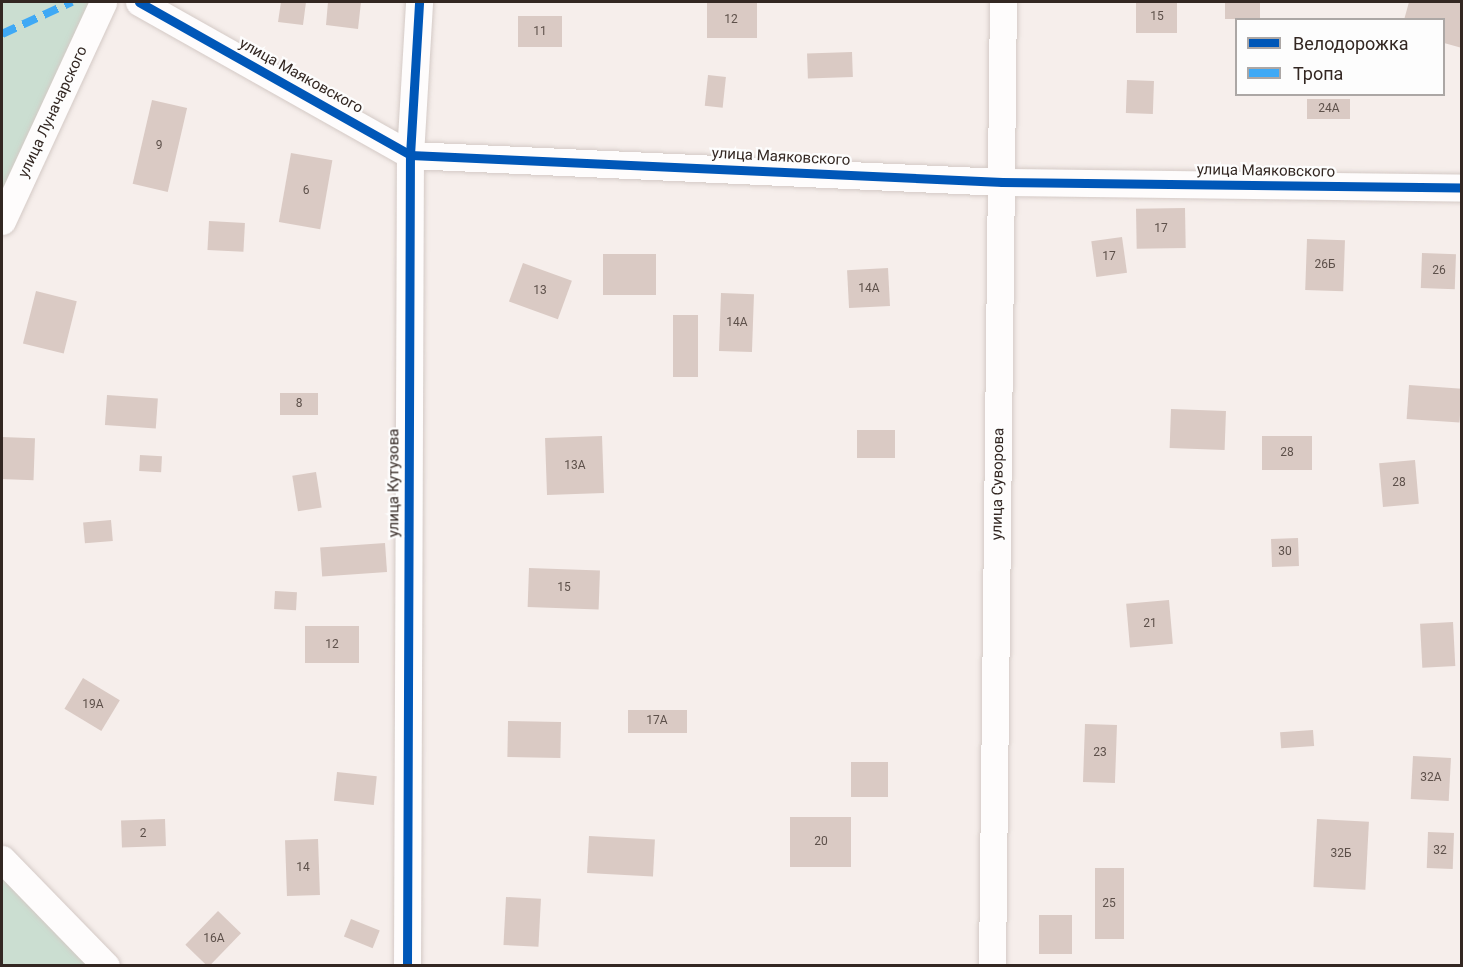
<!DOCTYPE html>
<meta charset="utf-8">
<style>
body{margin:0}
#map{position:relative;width:1463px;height:967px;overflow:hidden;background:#f6eeeb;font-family:Roboto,sans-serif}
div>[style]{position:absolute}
.green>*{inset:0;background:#cbded1}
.building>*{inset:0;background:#dacac4;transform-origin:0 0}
.roads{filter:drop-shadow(0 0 2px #d4cac6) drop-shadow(0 0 2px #d4cac6)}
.minor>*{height:27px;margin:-13.5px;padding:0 13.5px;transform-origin:13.5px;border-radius:13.5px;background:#fefcfc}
.quiet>*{height:8px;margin-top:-4px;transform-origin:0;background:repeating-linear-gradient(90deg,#3fa9f5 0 15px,transparent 0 23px)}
.cycleway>*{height:9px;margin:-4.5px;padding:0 4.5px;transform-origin:4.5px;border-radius:4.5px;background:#0057b8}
span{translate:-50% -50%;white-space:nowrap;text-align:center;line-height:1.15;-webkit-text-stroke:4.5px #fdfdfd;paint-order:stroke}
.number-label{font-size:12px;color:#5d504a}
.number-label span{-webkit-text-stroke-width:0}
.street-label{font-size:15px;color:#332722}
.frame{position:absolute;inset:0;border:3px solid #332722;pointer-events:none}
.legend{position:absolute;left:1235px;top:18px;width:210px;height:78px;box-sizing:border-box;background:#fdfdfd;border:2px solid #aca7a5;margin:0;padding:8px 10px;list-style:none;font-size:18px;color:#332722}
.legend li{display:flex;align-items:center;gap:12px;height:30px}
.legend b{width:30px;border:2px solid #aca7a5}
</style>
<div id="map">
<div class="green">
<i style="clip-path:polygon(2px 2px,103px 2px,2px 221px)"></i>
<i style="clip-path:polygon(2px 859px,106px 965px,2px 965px)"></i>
</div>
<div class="building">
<i style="clip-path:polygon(281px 2px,306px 2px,303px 25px,278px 22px)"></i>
<i style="clip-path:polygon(328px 2px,361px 2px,358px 29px,326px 25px)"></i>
<i style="left:707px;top:2px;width:50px;height:36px"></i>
<i style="left:1136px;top:2px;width:41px;height:31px"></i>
<i style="left:1225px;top:2px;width:35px;height:17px"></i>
<i style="clip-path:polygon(1409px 2px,1462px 2px,1462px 48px,1444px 43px,1444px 20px,1404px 20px)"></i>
<i style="left:518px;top:16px;width:44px;height:31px"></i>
<i style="left:852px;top:52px;width:25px;height:45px;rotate:88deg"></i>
<i style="left:708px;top:75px;width:18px;height:31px;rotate:6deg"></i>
<i style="left:1127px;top:80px;width:27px;height:33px;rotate:2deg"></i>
<i style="left:1307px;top:99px;width:43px;height:20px"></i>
<i style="left:152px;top:100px;width:36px;height:86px;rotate:13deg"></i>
<i style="left:291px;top:153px;width:42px;height:70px;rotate:10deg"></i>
<i style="left:1185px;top:208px;width:40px;height:49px;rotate:89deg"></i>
<i style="left:209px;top:221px;width:36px;height:29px;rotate:3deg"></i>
<i style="left:1122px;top:237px;width:36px;height:31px;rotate:82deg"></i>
<i style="left:1307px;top:239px;width:38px;height:51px;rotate:2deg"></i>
<i style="left:1422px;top:253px;width:34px;height:35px;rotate:2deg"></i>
<i style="left:603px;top:254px;width:53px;height:41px"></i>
<i style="left:523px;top:263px;width:52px;height:41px;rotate:20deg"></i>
<i style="left:888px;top:268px;width:38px;height:41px;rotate:87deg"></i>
<i style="left:36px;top:291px;width:42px;height:54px;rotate:14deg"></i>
<i style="left:721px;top:293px;width:33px;height:58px;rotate:2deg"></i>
<i style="left:673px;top:315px;width:25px;height:62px"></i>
<i style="left:1409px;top:385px;width:53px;height:34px;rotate:4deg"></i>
<i style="left:280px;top:393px;width:38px;height:22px"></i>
<i style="left:107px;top:395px;width:51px;height:30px;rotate:4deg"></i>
<i style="left:1171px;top:409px;width:55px;height:39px;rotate:2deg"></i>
<i style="left:857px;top:430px;width:38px;height:28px"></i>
<i style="left:602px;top:436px;width:57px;height:57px;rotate:88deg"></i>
<i style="left:1262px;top:436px;width:50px;height:34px"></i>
<i style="left:2px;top:437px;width:33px;height:42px;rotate:2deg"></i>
<i style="left:140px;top:455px;width:22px;height:16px;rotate:3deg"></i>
<i style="left:1415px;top:460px;width:44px;height:36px;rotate:85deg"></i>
<i style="left:316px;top:472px;width:36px;height:24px;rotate:81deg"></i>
<i style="left:111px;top:520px;width:21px;height:28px;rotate:85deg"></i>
<i style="left:1298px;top:538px;width:28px;height:27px;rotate:88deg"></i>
<i style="left:385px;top:543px;width:29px;height:65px;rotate:86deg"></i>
<i style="left:529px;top:568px;width:71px;height:39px;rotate:2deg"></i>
<i style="left:275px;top:591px;width:22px;height:18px;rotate:3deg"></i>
<i style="left:1169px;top:600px;width:44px;height:43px;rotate:85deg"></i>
<i style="left:1453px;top:622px;width:44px;height:33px;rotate:87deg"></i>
<i style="left:305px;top:626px;width:54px;height:37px"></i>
<i style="left:83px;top:678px;width:43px;height:36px;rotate:31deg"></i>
<i style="left:628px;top:710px;width:59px;height:23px"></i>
<i style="left:508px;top:721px;width:53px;height:36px;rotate:1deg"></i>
<i style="left:1085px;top:724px;width:32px;height:58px;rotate:2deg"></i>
<i style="left:1313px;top:730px;width:16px;height:33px;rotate:86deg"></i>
<i style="left:1413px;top:756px;width:38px;height:43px;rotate:3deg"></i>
<i style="left:851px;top:762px;width:37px;height:35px"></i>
<i style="left:337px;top:772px;width:40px;height:29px;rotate:6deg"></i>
<i style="left:790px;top:817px;width:61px;height:50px"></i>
<i style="left:165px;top:819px;width:27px;height:44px;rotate:88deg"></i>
<i style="left:1317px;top:819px;width:52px;height:68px;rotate:3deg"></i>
<i style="left:1428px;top:832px;width:26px;height:36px;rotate:2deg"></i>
<i style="left:589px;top:836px;width:66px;height:37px;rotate:3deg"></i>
<i style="left:318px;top:839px;width:56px;height:33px;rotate:88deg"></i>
<i style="left:1095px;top:868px;width:29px;height:71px"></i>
<i style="left:506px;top:897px;width:35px;height:48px;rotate:3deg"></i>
<i style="left:218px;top:911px;width:32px;height:47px;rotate:44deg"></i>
<i style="left:1039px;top:915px;width:33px;height:39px"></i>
<i style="left:351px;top:919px;width:31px;height:19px;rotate:22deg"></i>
</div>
<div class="roads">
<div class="minor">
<i style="left:139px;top:2px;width:311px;rotate:29.4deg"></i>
<i style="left:410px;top:155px;width:593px;rotate:2.61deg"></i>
<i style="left:1002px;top:182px;width:460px;rotate:0.7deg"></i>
<i style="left:2px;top:221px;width:241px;rotate:-65.2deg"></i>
<i style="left:2px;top:859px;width:149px;rotate:45.8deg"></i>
<i style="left:407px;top:966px;width:811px;rotate:-89.79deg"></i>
<i style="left:410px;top:155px;width:153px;rotate:-86.6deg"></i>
<i style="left:992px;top:966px;width:964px;rotate:-89.35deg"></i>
</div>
</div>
<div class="quiet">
<i style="left:2px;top:34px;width:77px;rotate:-24.6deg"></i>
</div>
<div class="cycleway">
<i style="left:139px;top:2px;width:311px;rotate:29.4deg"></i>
<i style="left:410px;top:155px;width:593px;rotate:2.61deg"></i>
<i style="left:1002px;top:182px;width:460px;rotate:0.7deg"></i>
<i style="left:407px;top:966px;width:811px;rotate:-89.79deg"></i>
<i style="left:410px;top:155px;width:153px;rotate:-86.6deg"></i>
</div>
<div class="number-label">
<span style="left:1157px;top:17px">15</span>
<span style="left:731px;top:20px">12</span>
<span style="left:540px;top:32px">11</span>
<span style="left:1329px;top:109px">24А</span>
<span style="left:159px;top:146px">9</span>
<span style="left:306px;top:191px">6</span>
<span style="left:1161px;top:229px">17</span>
<span style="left:1109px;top:257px">17</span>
<span style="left:1325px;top:265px">26Б</span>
<span style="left:1439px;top:271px">26</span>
<span style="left:869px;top:289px">14А</span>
<span style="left:540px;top:291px">13</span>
<span style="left:737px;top:323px">14А</span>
<span style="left:299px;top:404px">8</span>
<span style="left:1287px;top:453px">28</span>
<span style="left:575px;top:466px">13А</span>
<span style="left:1399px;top:483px">28</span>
<span style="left:1285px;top:552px">30</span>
<span style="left:564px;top:588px">15</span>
<span style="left:1150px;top:624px">21</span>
<span style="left:332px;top:645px">12</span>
<span style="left:93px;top:705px">19А</span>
<span style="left:657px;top:721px">17А</span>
<span style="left:1100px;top:753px">23</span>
<span style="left:1431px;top:778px">32А</span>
<span style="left:143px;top:834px">2</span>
<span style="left:821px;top:842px">20</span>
<span style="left:1440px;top:851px">32</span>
<span style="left:1341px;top:854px">32Б</span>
<span style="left:303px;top:868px">14</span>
<span style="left:1109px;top:904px">25</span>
<span style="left:214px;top:939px">16А</span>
</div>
<div class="street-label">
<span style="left:301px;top:76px;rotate:29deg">улица Маяковского</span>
<span style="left:53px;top:112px;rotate:-65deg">улица Луначарского</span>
<span style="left:781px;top:157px;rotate:3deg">улица Маяковского</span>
<span style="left:1266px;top:171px;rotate:1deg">улица Маяковского</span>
<span style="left:394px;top:483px;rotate:-90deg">улица Кутузова</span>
<span style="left:998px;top:484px;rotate:-89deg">улица Суворова</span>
</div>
<div class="frame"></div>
<ul class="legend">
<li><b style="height:8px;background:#0057b8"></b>Велодорожка</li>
<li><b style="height:8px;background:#3fa9f5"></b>Тропа</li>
</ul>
</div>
